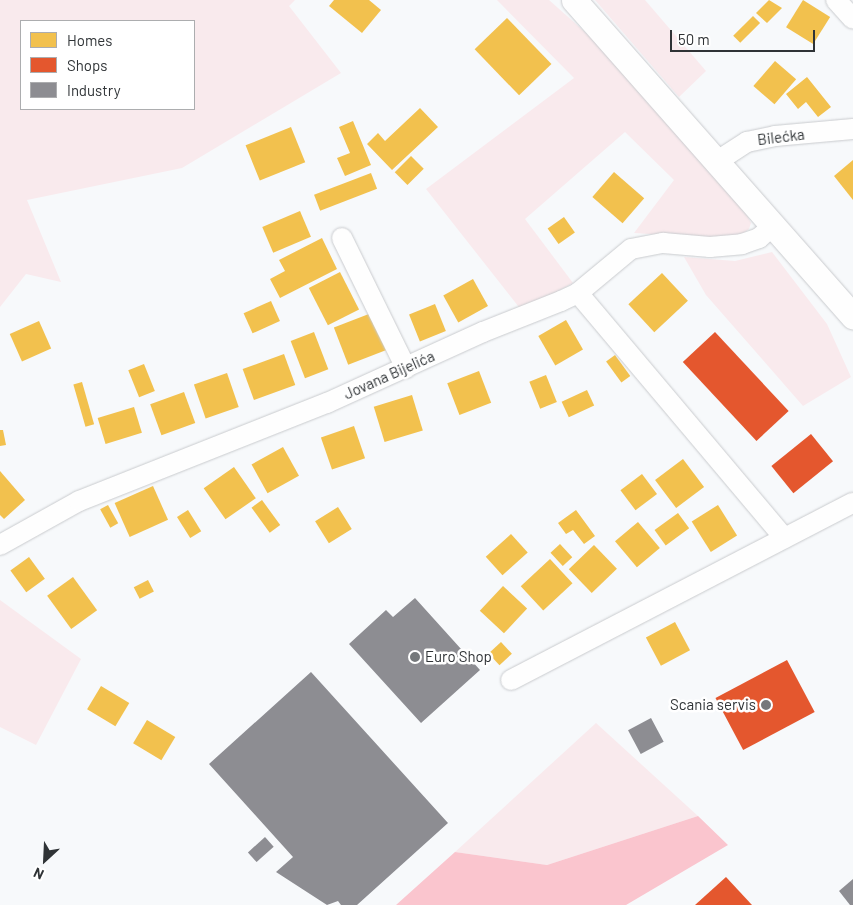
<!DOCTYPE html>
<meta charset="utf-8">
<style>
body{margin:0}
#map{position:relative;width:853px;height:905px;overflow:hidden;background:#f7f9fb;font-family:Barlow,sans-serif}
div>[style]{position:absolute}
.green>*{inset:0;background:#f9eaed}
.forest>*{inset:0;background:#fac5ce}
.homes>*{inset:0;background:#f2c14e;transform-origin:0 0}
.shops>*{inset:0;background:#e4572e;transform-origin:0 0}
.industry>*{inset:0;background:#8d8d92;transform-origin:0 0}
.roads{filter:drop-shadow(0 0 1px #c9cbce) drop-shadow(0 0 1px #c9cbce)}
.minor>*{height:20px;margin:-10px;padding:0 10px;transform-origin:10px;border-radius:10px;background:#fefefe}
.major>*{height:25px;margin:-12.5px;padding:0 12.5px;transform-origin:12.5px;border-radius:12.5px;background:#fefefe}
.dots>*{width:14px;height:14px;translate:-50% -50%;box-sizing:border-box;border:2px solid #fff;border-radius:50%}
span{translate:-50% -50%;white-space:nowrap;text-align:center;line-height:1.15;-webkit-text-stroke:5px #fff;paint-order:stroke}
.street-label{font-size:15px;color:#2f3336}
.poi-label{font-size:15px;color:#2f3336}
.left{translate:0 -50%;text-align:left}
.right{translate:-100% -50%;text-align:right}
.legend{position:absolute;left:20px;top:20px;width:175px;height:90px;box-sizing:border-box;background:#fff;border:1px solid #acadaf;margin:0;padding:6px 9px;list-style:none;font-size:15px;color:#2f3336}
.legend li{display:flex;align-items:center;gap:10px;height:25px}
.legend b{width:25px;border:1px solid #acadaf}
.north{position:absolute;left:20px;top:835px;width:50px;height:50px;-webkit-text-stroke:4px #fff;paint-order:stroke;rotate:205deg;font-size:14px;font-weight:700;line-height:20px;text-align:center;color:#2f3336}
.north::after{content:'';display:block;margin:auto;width:18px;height:22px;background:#2f3336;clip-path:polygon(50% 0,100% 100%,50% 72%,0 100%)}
.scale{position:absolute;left:670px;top:30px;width:145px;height:22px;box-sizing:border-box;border:2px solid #2f3336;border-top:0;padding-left:6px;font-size:15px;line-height:18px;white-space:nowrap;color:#2f3336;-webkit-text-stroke:4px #fff;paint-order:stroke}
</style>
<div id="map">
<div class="green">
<i style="clip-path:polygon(evenodd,0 0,295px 0,289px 6px,341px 73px,182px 168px,27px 200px,61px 282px,26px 274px,0 307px,0 0,194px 21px,194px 109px,21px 109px,21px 21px,194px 21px)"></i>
<i style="clip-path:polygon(497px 0,549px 0,594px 40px,747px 215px,751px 223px,749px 229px,740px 236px,727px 239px,634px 233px,674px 180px,625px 132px,525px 219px,573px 283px,522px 311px,426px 189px,574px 78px)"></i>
<i style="clip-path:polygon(595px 0,645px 0,706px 71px,679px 97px)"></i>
<i style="clip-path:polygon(772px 252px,827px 324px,851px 377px,803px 406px,706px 295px,684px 257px,735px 261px)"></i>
<i style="clip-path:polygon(0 600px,81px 659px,36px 745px,0 727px)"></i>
<i style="clip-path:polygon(596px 723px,698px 816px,547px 865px,455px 852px)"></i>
</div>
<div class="forest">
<i style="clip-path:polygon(698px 816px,728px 845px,626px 905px,396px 905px,455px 852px,547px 865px)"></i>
</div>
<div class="homes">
<i style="clip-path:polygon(334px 0,369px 0,381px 10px,362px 33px,329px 6px)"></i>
<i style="clip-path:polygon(769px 0,782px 8px,767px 23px,756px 13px)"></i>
<i style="left:803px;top:0;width:32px;height:32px;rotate:32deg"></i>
<i style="left:753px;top:16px;width:10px;height:28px;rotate:45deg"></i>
<i style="left:507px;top:18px;width:64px;height:45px;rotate:46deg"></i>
<i style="left:775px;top:61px;width:28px;height:33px;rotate:41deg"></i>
<i style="clip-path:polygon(807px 77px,831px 107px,818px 117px,806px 102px,798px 109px,786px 94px)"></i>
<i style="clip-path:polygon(420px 108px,438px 127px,392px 170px,367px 144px,378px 133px,385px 141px)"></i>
<i style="clip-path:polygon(353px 121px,371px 165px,345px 176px,337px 158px,350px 153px,339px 127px)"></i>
<i style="left:291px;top:127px;width:38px;height:49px;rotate:68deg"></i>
<i style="left:411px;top:156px;width:18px;height:23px;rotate:45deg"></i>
<i style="clip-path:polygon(853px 160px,853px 200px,834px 176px)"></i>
<i style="left:614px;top:172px;width:40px;height:33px;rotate:41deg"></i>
<i style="left:371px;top:173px;width:17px;height:61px;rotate:69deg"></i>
<i style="left:300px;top:211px;width:28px;height:41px;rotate:67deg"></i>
<i style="left:564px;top:217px;width:19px;height:20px;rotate:55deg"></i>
<i style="clip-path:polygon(322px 238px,337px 269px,280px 298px,270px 279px,285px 271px,279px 260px)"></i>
<i style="left:340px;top:272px;width:42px;height:35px;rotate:63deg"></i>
<i style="left:662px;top:273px;width:38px;height:46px;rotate:47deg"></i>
<i style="left:473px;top:279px;width:31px;height:34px;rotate:61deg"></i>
<i style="left:271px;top:301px;width:22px;height:30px;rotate:66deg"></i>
<i style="left:435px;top:304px;width:29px;height:28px;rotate:68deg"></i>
<i style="left:374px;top:312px;width:40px;height:43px;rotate:69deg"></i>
<i style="left:566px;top:320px;width:34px;height:32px;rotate:60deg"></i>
<i style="left:39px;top:321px;width:30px;height:32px;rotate:66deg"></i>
<i style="left:314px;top:332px;width:40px;height:25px;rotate:69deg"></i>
<i style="left:284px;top:354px;width:33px;height:44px;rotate:70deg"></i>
<i style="left:615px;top:355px;width:26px;height:11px;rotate:54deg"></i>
<i style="left:144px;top:364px;width:29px;height:17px;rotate:68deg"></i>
<i style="left:479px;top:371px;width:34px;height:34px;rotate:69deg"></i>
<i style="left:227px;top:373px;width:36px;height:35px;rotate:71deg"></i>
<i style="left:546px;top:375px;width:29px;height:18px;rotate:68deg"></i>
<i style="left:82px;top:382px;width:44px;height:9px;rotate:74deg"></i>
<i style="left:587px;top:390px;width:17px;height:28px;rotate:65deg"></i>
<i style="left:184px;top:392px;width:33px;height:36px;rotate:70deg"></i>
<i style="left:412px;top:395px;width:37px;height:40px;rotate:73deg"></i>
<i style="left:134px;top:407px;width:27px;height:38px;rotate:73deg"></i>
<i style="left:354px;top:426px;width:34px;height:35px;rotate:71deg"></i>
<i style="clip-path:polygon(0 430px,3px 430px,6px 445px,0 446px)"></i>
<i style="left:283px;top:447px;width:33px;height:36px;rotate:61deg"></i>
<i style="left:683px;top:459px;width:35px;height:35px;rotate:53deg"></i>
<i style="left:234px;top:467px;width:38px;height:37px;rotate:55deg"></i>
<i style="clip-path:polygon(0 471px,25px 500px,4px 519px,0 515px)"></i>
<i style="left:642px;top:474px;width:25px;height:27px;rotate:53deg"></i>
<i style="left:153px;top:486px;width:37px;height:42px;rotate:66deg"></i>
<i style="left:262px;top:500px;width:31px;height:13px;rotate:54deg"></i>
<i style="left:108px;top:505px;width:21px;height:9px;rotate:61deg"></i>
<i style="left:718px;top:505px;width:36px;height:31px;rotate:58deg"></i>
<i style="left:338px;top:507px;width:26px;height:27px;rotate:58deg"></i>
<i style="left:188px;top:510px;width:25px;height:13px;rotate:58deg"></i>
<i style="clip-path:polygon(576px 510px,595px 536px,584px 544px,573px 530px,566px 534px,558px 523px)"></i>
<i style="left:678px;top:513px;width:19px;height:29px;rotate:54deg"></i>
<i style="left:638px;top:522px;width:34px;height:30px;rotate:50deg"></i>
<i style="left:511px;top:534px;width:25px;height:34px;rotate:48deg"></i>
<i style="left:560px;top:544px;width:18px;height:13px;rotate:47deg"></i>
<i style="left:594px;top:545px;width:33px;height:35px;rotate:46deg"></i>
<i style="left:29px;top:557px;width:27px;height:23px;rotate:54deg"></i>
<i style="left:550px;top:559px;width:33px;height:40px;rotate:47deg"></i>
<i style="left:73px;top:577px;width:41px;height:32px;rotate:54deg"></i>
<i style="left:148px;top:580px;width:13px;height:16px;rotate:63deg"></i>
<i style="left:503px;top:586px;width:33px;height:34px;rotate:43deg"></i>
<i style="left:675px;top:622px;width:32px;height:33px;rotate:62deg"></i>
<i style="left:501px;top:642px;width:16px;height:17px;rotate:47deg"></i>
<i style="left:101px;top:686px;width:33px;height:27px;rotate:31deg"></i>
<i style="left:147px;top:720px;width:33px;height:27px;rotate:31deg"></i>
</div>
<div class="shops">
<i style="left:715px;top:332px;width:108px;height:44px;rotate:47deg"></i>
<i style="left:811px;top:434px;width:35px;height:51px;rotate:51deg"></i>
<i style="left:787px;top:660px;width:59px;height:81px;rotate:62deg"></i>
<i style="clip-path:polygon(726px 877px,752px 905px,695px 905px)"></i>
</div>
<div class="industry">
<i style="clip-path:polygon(415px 598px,480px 670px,421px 723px,349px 644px,386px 610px,393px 617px)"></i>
<i style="clip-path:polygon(311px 672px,448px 823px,357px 905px,341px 905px,338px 901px,327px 905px,276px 872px,293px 857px,209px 764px)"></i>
<i style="left:651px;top:718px;width:27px;height:26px;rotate:62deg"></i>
<i style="left:265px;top:837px;width:13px;height:23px;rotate:48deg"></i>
<i style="clip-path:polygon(853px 879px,853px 905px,850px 905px,839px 891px)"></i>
</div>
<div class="roads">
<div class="minor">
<i style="left:836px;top:0;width:25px;rotate:48deg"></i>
<i style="left:716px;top:162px;width:37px;rotate:-33deg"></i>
<i style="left:747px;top:142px;width:29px;rotate:-12deg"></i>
<i style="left:775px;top:136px;width:78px;rotate:-5.1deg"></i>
<i style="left:342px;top:238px;width:145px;rotate:63.8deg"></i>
<i style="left:578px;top:293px;width:320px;rotate:49.9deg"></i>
<i style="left:0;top:545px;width:90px;rotate:-29.1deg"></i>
<i style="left:79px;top:501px;width:267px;rotate:-21.6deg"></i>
<i style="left:327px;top:403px;width:171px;rotate:-24.5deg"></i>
<i style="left:483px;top:332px;width:84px;rotate:-21.7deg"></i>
<i style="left:561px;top:301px;width:19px;rotate:-25deg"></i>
<i style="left:578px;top:293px;width:69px;rotate:-39.7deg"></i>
<i style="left:631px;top:249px;width:33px;rotate:-11deg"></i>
<i style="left:663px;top:243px;width:47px;rotate:4.9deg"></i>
<i style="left:710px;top:247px;width:32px;rotate:-5deg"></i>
<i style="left:742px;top:244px;width:18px;rotate:-19deg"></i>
<i style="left:759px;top:238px;width:18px;rotate:-41deg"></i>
<i style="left:511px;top:680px;width:385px;rotate:-27.4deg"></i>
</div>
<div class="major">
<i style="left:574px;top:0;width:422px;rotate:48.6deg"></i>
</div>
</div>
<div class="dots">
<i style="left:415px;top:657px;background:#75787b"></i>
<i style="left:766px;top:705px;background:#75787b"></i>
</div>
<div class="street-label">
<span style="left:781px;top:137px;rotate:-7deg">Bilećka</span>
<span style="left:389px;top:375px;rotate:-24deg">Jovana Bijelića</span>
</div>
<div class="poi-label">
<span class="left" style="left:425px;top:657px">Euro Shop</span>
<span class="right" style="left:756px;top:705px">Scania servis</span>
</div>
<ul class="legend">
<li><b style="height:14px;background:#f2c14e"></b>Homes</li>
<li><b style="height:14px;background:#e4572e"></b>Shops</li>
<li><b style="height:14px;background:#8d8d92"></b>Industry</li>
</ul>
<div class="north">N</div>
<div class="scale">50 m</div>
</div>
